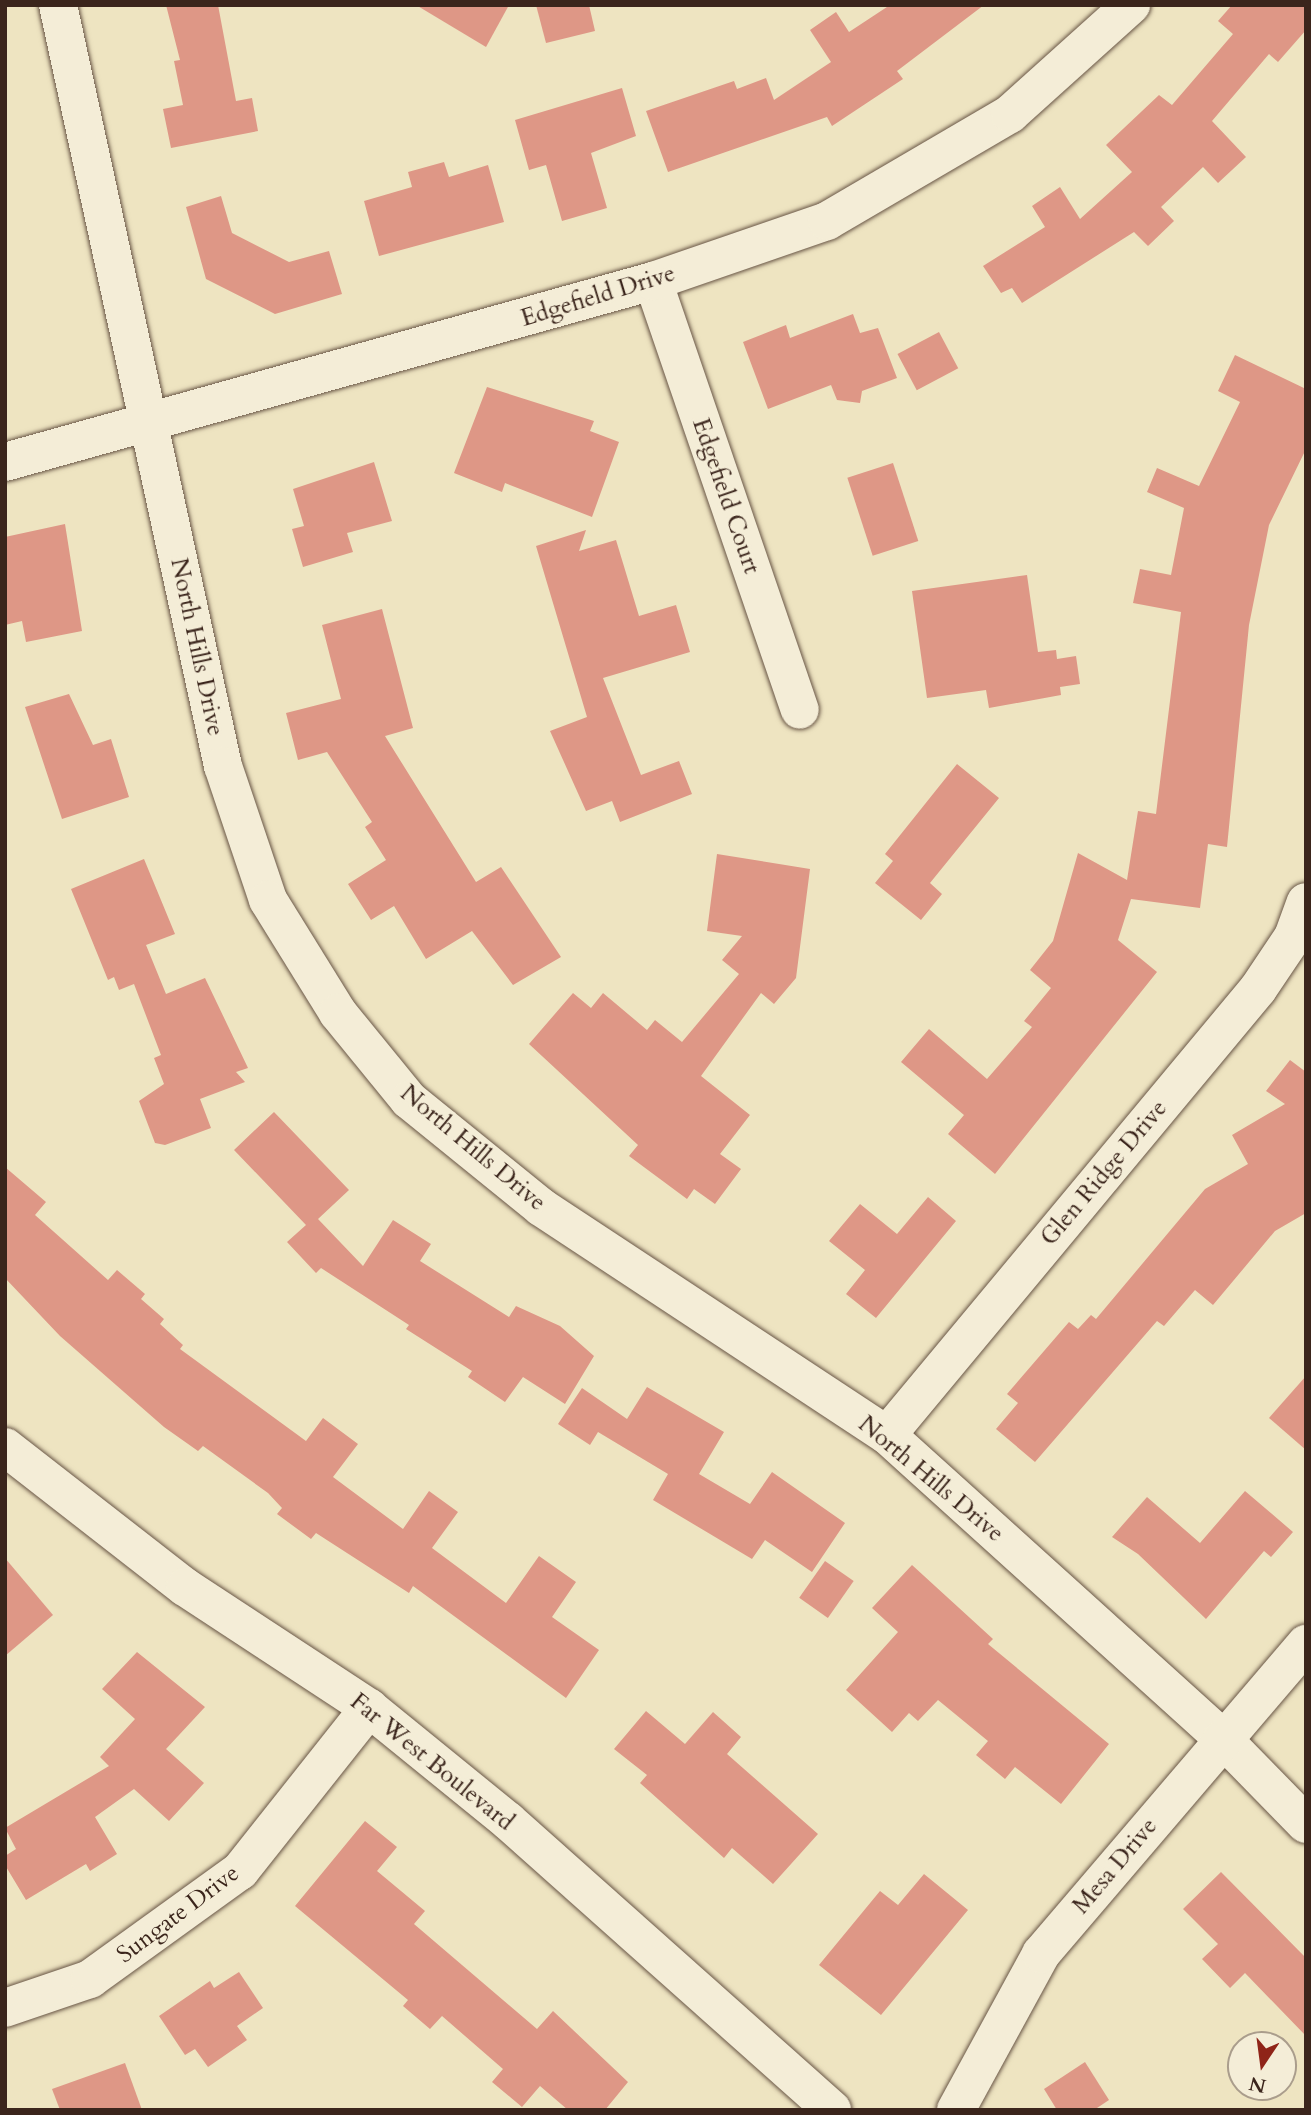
<!DOCTYPE html>
<style>
body{margin:0}
#map{position:relative;width:1311px;height:2115px;overflow:hidden;background:#eee4c1;font-family:Cardo,serif}
div>[style]{position:absolute}
.building>*{inset:0;background:#de9786;transform-origin:0 0}
.roads{filter:drop-shadow(0 0 2px #685545) drop-shadow(0 0 2px #685545)}
.minor>*{height:38px;margin:-19px;padding:0 19px;transform-origin:19px;border-radius:19px;background:#f4edd7}
span{translate:-50% -50%;white-space:nowrap;text-align:center;line-height:1.15;-webkit-text-stroke:6px #f4edd7;paint-order:stroke}
.street-label{font-size:24px;color:#3b251c}
.frame{position:absolute;inset:0;border:7px solid #3b251c;pointer-events:none}
.north{position:absolute;left:1227px;top:2031px;width:70px;height:70px;box-sizing:border-box;background:#f4edd7;border:2px solid #aa9d8c;border-radius:50%;rotate:193deg;font-size:19px;font-weight:700;line-height:28px;text-align:center;color:#3b251c}
.north::after{content:'';display:block;margin:auto;width:24px;height:32px;background:#8f2418;clip-path:polygon(50% 0,100% 100%,50% 72%,0 100%)}
</style>
<div id="map">
<div class="building">
<i style="clip-path:polygon(166px 5px,218px 5px,236px 101px,252px 98px,258px 131px,171px 148px,163px 109px,183px 105px,174px 61px,180px 60px)"></i>
<i style="clip-path:polygon(416px 5px,509px 5px,486px 47px)"></i>
<i style="clip-path:polygon(536px 5px,589px 5px,595px 31px,546px 43px)"></i>
<i style="clip-path:polygon(890px 5px,984px 5px,897px 71px,903px 79px,832px 126px,827px 117px,668px 172px,646px 111px,734px 81px,737px 89px,766px 78px,774px 100px,831px 62px,810px 30px,836px 12px,849px 32px)"></i>
<i style="clip-path:polygon(1232px 5px,1306px 5px,1306px 30px,1278px 62px,1269px 54px,1212px 121px,1246px 157px,1218px 183px,1203px 167px,1161px 207px,1174px 221px,1148px 246px,1134px 232px,1022px 303px,1012px 288px,1001px 293px,983px 266px,1045px 227px,1032px 206px,1060px 187px,1080px 219px,1132px 172px,1106px 145px,1159px 95px,1172px 105px,1233px 34px,1218px 21px)"></i>
<i style="clip-path:polygon(622px 88px,636px 136px,591px 153px,607px 208px,562px 221px,546px 165px,529px 170px,515px 120px)"></i>
<i style="clip-path:polygon(444px 162px,449px 177px,488px 165px,504px 222px,379px 256px,364px 201px,412px 187px,408px 172px)"></i>
<i style="clip-path:polygon(221px 196px,232px 233px,289px 262px,329px 251px,342px 294px,275px 314px,206px 279px,186px 207px)"></i>
<i style="clip-path:polygon(853px 314px,860px 333px,878px 328px,897px 378px,862px 391px,860px 403px,837px 400px,831px 385px,768px 409px,743px 342px,786px 325px,790px 338px)"></i>
<i style="left:939px;top:332px;width:41px;height:47px;rotate:62deg"></i>
<i style="clip-path:polygon(1235px 355px,1306px 389px,1306px 449px,1269px 525px,1249px 625px,1227px 847px,1208px 844px,1200px 908px,1131px 899px,1118px 940px,1157px 972px,995px 1174px,948px 1134px,964px 1115px,901px 1062px,929px 1029px,987px 1079px,1032px 1027px,1024px 1021px,1051px 988px,1030px 970px,1053px 941px,1078px 853px,1127px 880px,1138px 811px,1156px 814px,1181px 612px,1133px 603px,1140px 569px,1171px 575px,1184px 508px,1147px 492px,1157px 468px,1199px 486px,1240px 402px,1218px 391px)"></i>
<i style="clip-path:polygon(487px 387px,594px 421px,590px 431px,619px 442px,592px 517px,505px 483px,502px 492px,454px 473px)"></i>
<i style="clip-path:polygon(374px 462px,392px 521px,347px 533px,353px 552px,303px 567px,292px 529px,304px 526px,293px 489px)"></i>
<i style="left:893px;top:463px;width:82px;height:48px;rotate:72deg"></i>
<i style="clip-path:polygon(65px 524px,82px 631px,26px 642px,22px 621px,5px 625px,5px 537px)"></i>
<i style="clip-path:polygon(586px 530px,579px 551px,616px 540px,639px 616px,676px 605px,690px 652px,603px 678px,641px 775px,679px 761px,692px 794px,620px 822px,612px 801px,586px 811px,550px 731px,587px 717px,536px 546px)"></i>
<i style="clip-path:polygon(1027px 575px,1038px 652px,1056px 650px,1057px 659px,1076px 656px,1080px 684px,1060px 687px,1061px 695px,989px 708px,986px 690px,927px 698px,912px 591px)"></i>
<i style="clip-path:polygon(382px 609px,413px 728px,385px 736px,476px 882px,501px 867px,561px 957px,513px 985px,472px 931px,426px 959px,394px 906px,371px 920px,348px 884px,386px 860px,365px 827px,372px 822px,327px 752px,298px 760px,286px 713px,341px 699px,322px 625px)"></i>
<i style="clip-path:polygon(69px 694px,93px 745px,111px 739px,129px 797px,62px 819px,25px 707px)"></i>
<i style="clip-path:polygon(957px 764px,999px 798px,930px 883px,942px 894px,921px 920px,875px 883px,893px 861px,885px 854px)"></i>
<i style="clip-path:polygon(717px 854px,810px 869px,796px 978px,774px 1004px,761px 993px,701px 1076px,750px 1115px,720px 1154px,741px 1169px,715px 1204px,694px 1189px,687px 1199px,629px 1156px,638px 1145px,529px 1044px,573px 993px,591px 1008px,603px 993px,647px 1030px,655px 1020px,682px 1042px,739px 974px,722px 960px,742px 936px,707px 931px)"></i>
<i style="clip-path:polygon(144px 859px,175px 934px,146px 945px,166px 994px,205px 978px,248px 1068px,236px 1072px,245px 1082px,200px 1099px,211px 1128px,165px 1145px,155px 1143px,139px 1101px,164px 1084px,154px 1058px,161px 1055px,134px 984px,119px 990px,114px 977px,108px 980px,71px 889px)"></i>
<i style="clip-path:polygon(1290px 1060px,1306px 1072px,1306px 1213px,1275px 1231px,1213px 1305px,1195px 1290px,1164px 1326px,1157px 1321px,1035px 1462px,996px 1429px,1018px 1403px,1007px 1394px,1069px 1322px,1078px 1329px,1091px 1315px,1096px 1319px,1205px 1189px,1248px 1164px,1232px 1135px,1285px 1104px,1266px 1091px)"></i>
<i style="clip-path:polygon(274px 1112px,349px 1190px,318px 1219px,363px 1266px,393px 1220px,431px 1244px,420px 1261px,509px 1317px,516px 1306px,560px 1326px,594px 1356px,565px 1404px,523px 1377px,505px 1402px,468px 1377px,472px 1371px,406px 1329px,409px 1325px,321px 1268px,316px 1273px,287px 1242px,306px 1225px,234px 1150px)"></i>
<i style="clip-path:polygon(5px 1167px,46px 1202px,35px 1215px,108px 1280px,117px 1270px,145px 1294px,141px 1299px,164px 1319px,160px 1324px,183px 1345px,180px 1349px,306px 1441px,323px 1418px,358px 1444px,333px 1477px,403px 1529px,429px 1491px,458px 1512px,432px 1548px,506px 1603px,539px 1556px,576px 1582px,552px 1617px,599px 1650px,566px 1698px,413px 1586px,409px 1593px,316px 1533px,311px 1539px,277px 1514px,282px 1508px,268px 1493px,203px 1446px,198px 1451px,164px 1427px,60px 1336px,5px 1278px)"></i>
<i style="clip-path:polygon(928px 1197px,956px 1221px,876px 1318px,846px 1294px,865px 1270px,829px 1241px,860px 1204px,897px 1234px)"></i>
<i style="clip-path:polygon(1306px 1376px,1306px 1450px,1269px 1418px)"></i>
<i style="clip-path:polygon(647px 1387px,724px 1432px,699px 1474px,750px 1504px,772px 1472px,845px 1523px,812px 1572px,765px 1540px,752px 1559px,653px 1500px,668px 1474px,598px 1432px,590px 1445px,558px 1424px,582px 1388px,627px 1419px)"></i>
<i style="clip-path:polygon(1245px 1491px,1293px 1532px,1271px 1557px,1264px 1551px,1206px 1619px,1138px 1554px,1112px 1537px,1147px 1497px,1200px 1543px)"></i>
<i style="clip-path:polygon(5px 1558px,53px 1615px,5px 1656px)"></i>
<i style="left:825px;top:1561px;width:35px;height:45px;rotate:35deg"></i>
<i style="clip-path:polygon(912px 1565px,993px 1639px,988px 1644px,1109px 1744px,1061px 1804px,1015px 1767px,1005px 1779px,976px 1755px,988px 1741px,938px 1700px,918px 1721px,909px 1713px,892px 1732px,846px 1690px,898px 1632px,872px 1608px)"></i>
<i style="clip-path:polygon(137px 1652px,205px 1707px,166px 1749px,204px 1783px,169px 1821px,134px 1789px,95px 1817px,117px 1854px,90px 1871px,86px 1864px,26px 1900px,5px 1865px,5px 1856px,16px 1849px,5px 1828px,109px 1766px,100px 1757px,135px 1719px,102px 1689px)"></i>
<i style="clip-path:polygon(646px 1711px,685px 1744px,713px 1712px,741px 1737px,727px 1754px,818px 1834px,773px 1884px,732px 1848px,724px 1858px,640px 1783px,647px 1775px,614px 1749px)"></i>
<i style="clip-path:polygon(365px 1821px,397px 1847px,377px 1871px,425px 1911px,414px 1924px,537px 2029px,553px 2011px,628px 2082px,605px 2110px,568px 2110px,540px 2086px,522px 2107px,492px 2082px,503px 2069px,442px 2016px,430px 2029px,403px 2006px,408px 2000px,295px 1906px)"></i>
<i style="clip-path:polygon(1221px 1872px,1306px 1958px,1306px 2036px,1245px 1973px,1230px 1988px,1202px 1959px,1218px 1944px,1183px 1909px)"></i>
<i style="clip-path:polygon(924px 1874px,968px 1910px,881px 2015px,819px 1965px,880px 1891px,898px 1905px)"></i>
<i style="clip-path:polygon(239px 1972px,263px 2008px,237px 2026px,247px 2040px,208px 2067px,195px 2049px,185px 2055px,159px 2016px,210px 1981px,214px 1988px)"></i>
<i style="clip-path:polygon(1085px 2062px,1109px 2100px,1094px 2110px,1057px 2110px,1044px 2089px)"></i>
<i style="clip-path:polygon(125px 2063px,142px 2110px,60px 2110px,52px 2089px)"></i>
</div>
<div class="roads">
<div class="minor">
<i style="left:58px;top:5px;width:779px;rotate:77.77deg"></i>
<i style="left:223px;top:766px;width:141px;rotate:71.4deg"></i>
<i style="left:268px;top:900px;width:133px;rotate:58.2deg"></i>
<i style="left:338px;top:1013px;width:112px;rotate:50.8deg"></i>
<i style="left:409px;top:1100px;width:170px;rotate:39deg"></i>
<i style="left:541px;top:1207px;width:414px;rotate:33.4deg"></i>
<i style="left:887px;top:1435px;width:452px;rotate:42.1deg"></i>
<i style="left:1222px;top:1738px;width:120px;rotate:45.7deg"></i>
<i style="left:653px;top:281px;width:453px;rotate:71.1deg"></i>
<i style="left:5px;top:462px;width:673px;rotate:-15.61deg"></i>
<i style="left:653px;top:281px;width:184px;rotate:-19deg"></i>
<i style="left:827px;top:221px;width:212px;rotate:-30.3deg"></i>
<i style="left:1010px;top:114px;width:163px;rotate:-42deg"></i>
<i style="left:887px;top:1435px;width:580px;rotate:-50.25deg"></i>
<i style="left:1258px;top:989px;width:63px;rotate:-56.1deg"></i>
<i style="left:1293px;top:937px;width:37px;rotate:-70deg"></i>
<i style="left:5px;top:1447px;width:228px;rotate:37.9deg"></i>
<i style="left:185px;top:1587px;width:220px;rotate:33.3deg"></i>
<i style="left:369px;top:1708px;width:179px;rotate:39.1deg"></i>
<i style="left:508px;top:1821px;width:434px;rotate:41.7deg"></i>
<i style="left:5px;top:2008px;width:90px;rotate:-18.8deg"></i>
<i style="left:90px;top:1979px;width:185px;rotate:-35.8deg"></i>
<i style="left:240px;top:1871px;width:208px;rotate:-51.6deg"></i>
<i style="left:956px;top:2110px;width:178px;rotate:-61.4deg"></i>
<i style="left:1041px;top:1954px;width:408px;rotate:-49.5deg"></i>
</div>
</div>
<div class="street-label">
<span style="left:598px;top:296px;rotate:-17deg">Edgefield Drive</span>
<span style="left:726px;top:496px;rotate:71deg">Edgefield Court</span>
<span style="left:197px;top:647px;rotate:78deg">North Hills Drive</span>
<span style="left:473px;top:1148px;rotate:40deg">North Hills Drive</span>
<span style="left:1104px;top:1173px;rotate:-50deg">Glen Ridge Drive</span>
<span style="left:931px;top:1479px;rotate:40deg">North Hills Drive</span>
<span style="left:432px;top:1762px;rotate:39deg">Far West Boulevard</span>
<span style="left:1115px;top:1866px;rotate:-50deg">Mesa Drive</span>
<span style="left:178px;top:1914px;rotate:-37deg">Sungate Drive</span>
</div>
<div class="frame"></div>
<div class="north">N</div>
</div>
